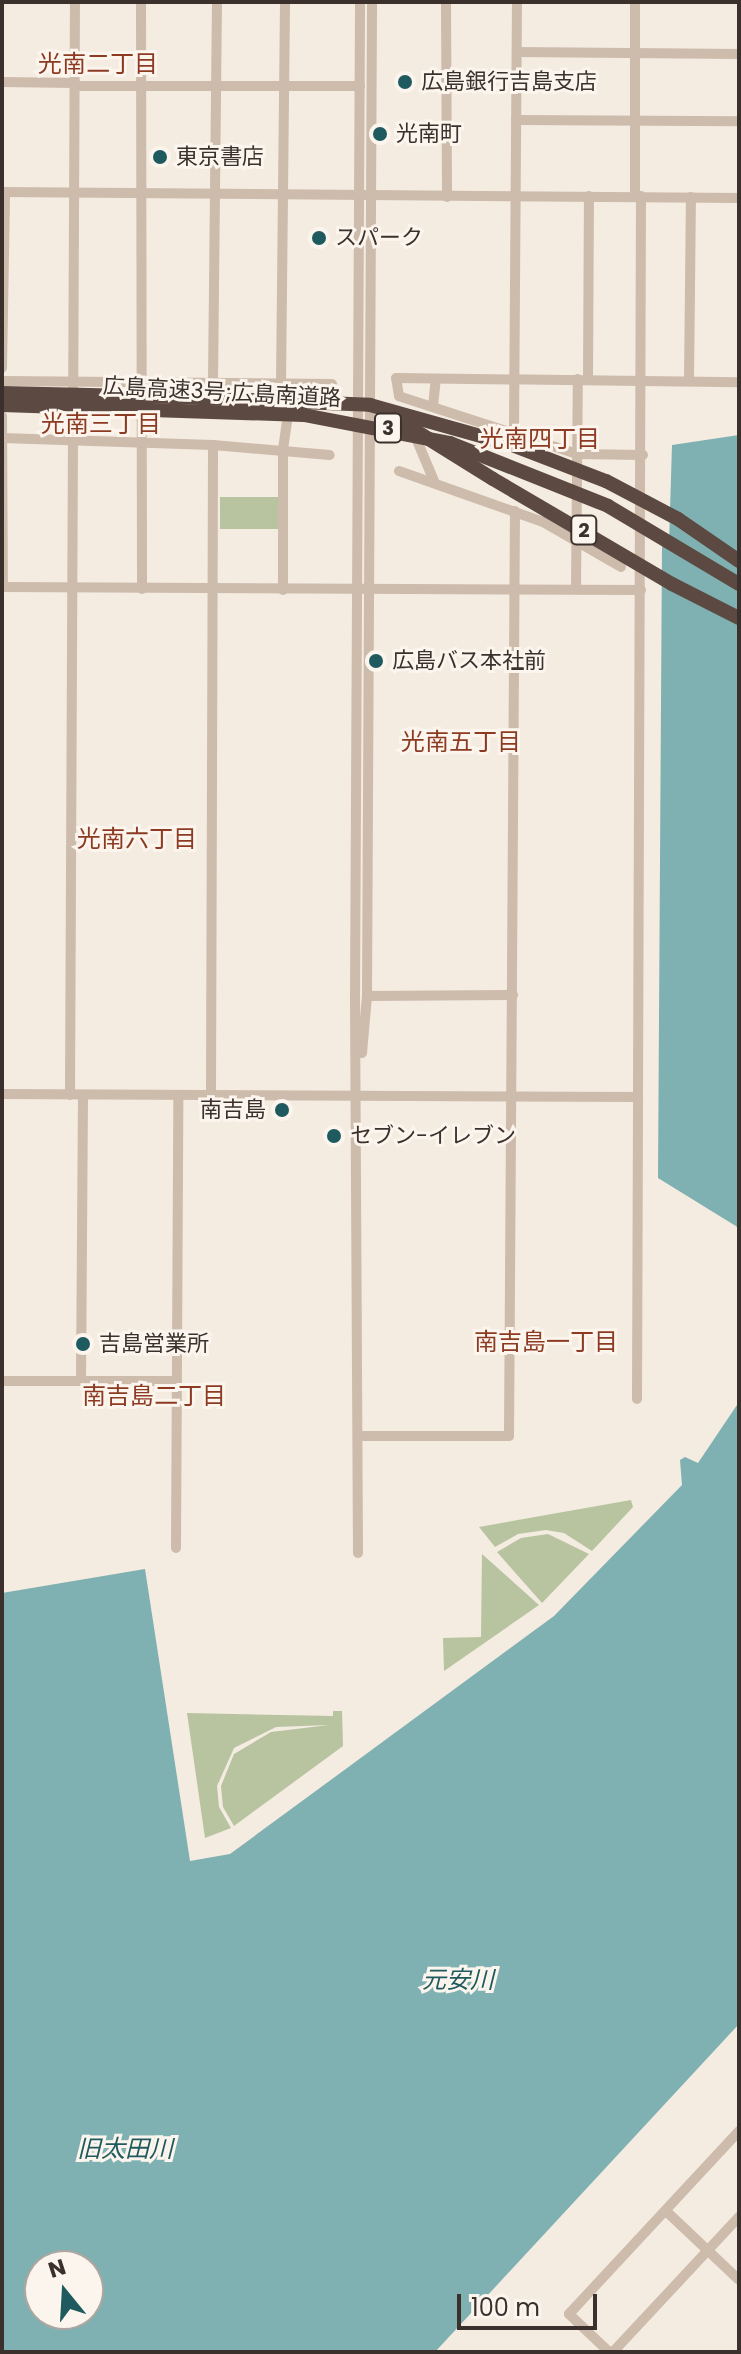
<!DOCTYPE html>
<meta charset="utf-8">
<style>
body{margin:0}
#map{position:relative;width:741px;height:2354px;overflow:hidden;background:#f4ebe1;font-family:Poppins,"Noto Sans JP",sans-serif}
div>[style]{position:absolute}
.green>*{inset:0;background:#b8c4a0;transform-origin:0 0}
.water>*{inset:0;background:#7fb0b2}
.minor>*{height:10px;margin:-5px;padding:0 5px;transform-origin:5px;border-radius:5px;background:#cdbbac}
.highway>*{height:14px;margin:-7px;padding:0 7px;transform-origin:7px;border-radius:7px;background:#5c4a42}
.highway-bridge>*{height:14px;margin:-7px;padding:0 7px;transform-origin:7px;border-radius:7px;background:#5c4a42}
.dots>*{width:22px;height:22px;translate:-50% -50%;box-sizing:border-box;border:4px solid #fbf5ee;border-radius:50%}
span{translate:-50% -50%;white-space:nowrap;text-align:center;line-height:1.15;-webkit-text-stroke:6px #fbf5ee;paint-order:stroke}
.shield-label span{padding:2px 6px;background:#fbf5ee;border:2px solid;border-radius:6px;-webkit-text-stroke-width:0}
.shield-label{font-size:20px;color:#3b302b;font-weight:700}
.poi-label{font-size:22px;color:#3b302b}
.left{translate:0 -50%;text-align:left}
.right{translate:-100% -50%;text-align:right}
.street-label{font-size:22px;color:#3b302b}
.neighbourhood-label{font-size:24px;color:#8c3b22}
.water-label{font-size:24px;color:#1f5a5e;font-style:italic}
.frame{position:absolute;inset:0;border:4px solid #3b302b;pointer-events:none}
.north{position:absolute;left:24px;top:2250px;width:80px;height:80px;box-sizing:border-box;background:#fbf5ee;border:2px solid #aea6a0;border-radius:50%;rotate:342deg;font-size:22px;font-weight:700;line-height:32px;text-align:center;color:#3b302b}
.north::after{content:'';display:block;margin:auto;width:28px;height:36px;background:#1f5a5e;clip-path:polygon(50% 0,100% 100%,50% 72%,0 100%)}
.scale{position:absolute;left:457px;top:2294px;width:140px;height:36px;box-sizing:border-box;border:4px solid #3b302b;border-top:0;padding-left:10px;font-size:24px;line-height:28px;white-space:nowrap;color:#3b302b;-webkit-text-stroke:6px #fbf5ee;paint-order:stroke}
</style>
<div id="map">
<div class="green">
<i style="left:220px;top:497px;width:61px;height:32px"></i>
<i style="clip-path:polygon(631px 1500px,633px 1507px,592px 1551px,564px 1533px,546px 1530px,518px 1534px,495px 1547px,479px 1527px)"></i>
<i style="clip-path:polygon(548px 1534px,589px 1554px,542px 1603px,497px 1552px,521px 1538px)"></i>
<i style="clip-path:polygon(482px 1554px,539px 1605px,444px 1671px,443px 1638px,481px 1637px)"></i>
<i style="clip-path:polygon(333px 1711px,342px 1711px,343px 1746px,234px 1826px,223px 1807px,221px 1786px,234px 1754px,271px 1732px,329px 1725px,276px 1727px,234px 1748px,217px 1786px,219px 1807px,231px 1828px,205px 1838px,187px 1713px,333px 1716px)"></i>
</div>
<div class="water">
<i style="clip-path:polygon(739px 435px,739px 1228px,658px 1178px,662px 545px,669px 544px,672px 445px)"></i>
<i style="clip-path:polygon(evenodd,739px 1402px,739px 2024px,435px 2352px,2px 2352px,2px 1593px,145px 1569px,190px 1861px,230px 1854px,554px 1616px,682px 1485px,680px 1460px,685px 1457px,698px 1463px,739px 1402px,40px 2266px,88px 2266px,88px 2314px,40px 2314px,40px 2266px)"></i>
</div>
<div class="minor">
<i style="left:141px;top:2px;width:587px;rotate:89.9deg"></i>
<i style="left:446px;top:2px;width:195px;rotate:89.7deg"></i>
<i style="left:635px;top:2px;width:194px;rotate:90deg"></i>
<i style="left:517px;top:52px;width:222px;rotate:0.5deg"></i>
<i style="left:2px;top:82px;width:73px;rotate:0.8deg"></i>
<i style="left:75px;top:86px;width:285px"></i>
<i style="left:516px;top:120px;width:223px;rotate:0.3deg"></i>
<i style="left:2px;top:192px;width:737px;rotate:0.47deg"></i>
<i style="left:2px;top:368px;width:176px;rotate:-89deg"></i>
<i style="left:588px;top:379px;width:183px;rotate:-89.7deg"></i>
<i style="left:2px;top:381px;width:330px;rotate:0.5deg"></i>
<i style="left:689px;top:381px;width:184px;rotate:-89.4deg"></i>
<i style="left:213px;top:382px;width:380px;rotate:-89.4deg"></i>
<i style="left:281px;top:384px;width:382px;rotate:-89.4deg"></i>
<i style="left:433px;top:406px;width:27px;rotate:-84deg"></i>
<i style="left:2px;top:416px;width:171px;rotate:89.7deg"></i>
<i style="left:514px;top:429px;width:427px;rotate:-89.6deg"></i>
<i style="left:413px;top:431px;width:54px;rotate:67.2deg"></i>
<i style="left:2px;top:438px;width:211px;rotate:1.9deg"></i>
<i style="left:213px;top:445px;width:117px;rotate:4.9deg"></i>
<i style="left:643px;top:455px;width:66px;rotate:-179.1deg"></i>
<i style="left:577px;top:454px;width:187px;rotate:-162deg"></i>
<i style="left:399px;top:396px;width:18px;rotate:-99deg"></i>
<i style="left:396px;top:378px;width:343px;rotate:0.7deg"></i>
<i style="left:399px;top:471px;width:153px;rotate:19.5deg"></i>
<i style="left:543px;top:522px;width:90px;rotate:30deg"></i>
<i style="left:2px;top:587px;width:639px;rotate:0.27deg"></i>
<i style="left:576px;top:589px;width:210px;rotate:-89.5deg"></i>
<i style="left:283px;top:590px;width:141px;rotate:-90deg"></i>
<i style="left:283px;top:449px;width:41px;rotate:-81.7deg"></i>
<i style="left:367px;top:996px;width:146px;rotate:-0.4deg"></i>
<i style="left:362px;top:1053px;width:57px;rotate:-85deg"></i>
<i style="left:367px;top:996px;width:994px;rotate:-89.71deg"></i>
<i style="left:2px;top:1094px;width:636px;rotate:0.27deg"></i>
<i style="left:638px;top:1097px;width:901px;rotate:-89.81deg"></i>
<i style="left:211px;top:1094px;width:649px;rotate:-89.82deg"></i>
<i style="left:70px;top:1095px;width:1093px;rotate:-89.74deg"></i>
<i style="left:2px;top:1381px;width:175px"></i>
<i style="left:81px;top:1381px;width:286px;rotate:-89.6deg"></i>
<i style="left:637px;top:1399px;width:302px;rotate:-89.8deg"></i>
<i style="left:358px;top:1436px;width:151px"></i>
<i style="left:509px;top:1436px;width:925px;rotate:-89.63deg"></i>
<i style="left:176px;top:1548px;width:453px;rotate:-89.7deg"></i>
<i style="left:358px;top:1553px;width:556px;rotate:-90.31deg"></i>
<i style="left:355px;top:997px;width:995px;rotate:-89.71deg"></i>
<i style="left:666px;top:2211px;width:100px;rotate:43.4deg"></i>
<i style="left:609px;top:2352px;width:55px;rotate:-136.5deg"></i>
<i style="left:569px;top:2314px;width:250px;rotate:-47.1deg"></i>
<i style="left:613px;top:2352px;width:185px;rotate:-47deg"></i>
</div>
<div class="highway">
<i style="left:175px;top:397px;width:195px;rotate:2.3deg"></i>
<i style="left:370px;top:405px;width:148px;rotate:15.7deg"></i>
<i style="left:395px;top:418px;width:115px;rotate:31.9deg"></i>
<i style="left:678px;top:519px;width:74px;rotate:34.5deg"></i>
<i style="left:672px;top:584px;width:75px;rotate:26.9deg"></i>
</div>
<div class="highway-bridge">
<i style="left:2px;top:393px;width:173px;rotate:1.3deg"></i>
<i style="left:2px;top:405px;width:302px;rotate:1.9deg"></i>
<i style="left:304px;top:415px;width:149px;rotate:10.9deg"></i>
<i style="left:450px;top:443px;width:170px;rotate:21.7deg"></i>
<i style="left:608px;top:506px;width:152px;rotate:30.8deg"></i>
<i style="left:512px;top:445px;width:101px;rotate:21deg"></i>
<i style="left:606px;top:481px;width:81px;rotate:27.8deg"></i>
<i style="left:493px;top:479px;width:208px;rotate:30.4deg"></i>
</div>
<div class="dots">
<i style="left:405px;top:82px;background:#1f5a5e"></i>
<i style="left:380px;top:134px;background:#1f5a5e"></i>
<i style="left:160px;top:157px;background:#1f5a5e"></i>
<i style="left:319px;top:238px;background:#1f5a5e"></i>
<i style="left:376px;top:661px;background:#1f5a5e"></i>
<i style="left:282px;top:1110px;background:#1f5a5e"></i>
<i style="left:334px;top:1136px;background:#1f5a5e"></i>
<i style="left:83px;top:1344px;background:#1f5a5e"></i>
</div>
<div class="shield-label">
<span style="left:388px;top:428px">3</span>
<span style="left:584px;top:530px">2</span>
</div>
<div class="poi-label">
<span class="left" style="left:421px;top:82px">広島銀行吉島支店</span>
<span class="left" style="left:396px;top:134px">光南町</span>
<span class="left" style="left:176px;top:157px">東京書店</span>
<span class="left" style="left:335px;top:238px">スパーク</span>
<span class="left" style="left:392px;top:661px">広島バス本社前</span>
<span class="right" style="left:266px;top:1110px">南吉島</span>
<span class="left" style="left:350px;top:1136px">セブン-イレブン</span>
<span class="left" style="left:99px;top:1344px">吉島営業所</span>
</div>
<div class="street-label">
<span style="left:222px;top:392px;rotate:3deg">広島高速3号;広島南道路</span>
</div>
<div class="neighbourhood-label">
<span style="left:98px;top:64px">光南二丁目</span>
<span style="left:101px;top:424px">光南三丁目</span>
<span style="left:540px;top:439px">光南四丁目</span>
<span style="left:461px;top:742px">光南五丁目</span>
<span style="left:137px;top:839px">光南六丁目</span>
<span style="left:546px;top:1342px">南吉島一丁目</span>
<span style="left:154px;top:1396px">南吉島二丁目</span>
</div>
<div class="water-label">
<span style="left:458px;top:1980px">元安川</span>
<span style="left:125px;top:2149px">旧太田川</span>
</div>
<div class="frame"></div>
<div class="north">N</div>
<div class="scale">100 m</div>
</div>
